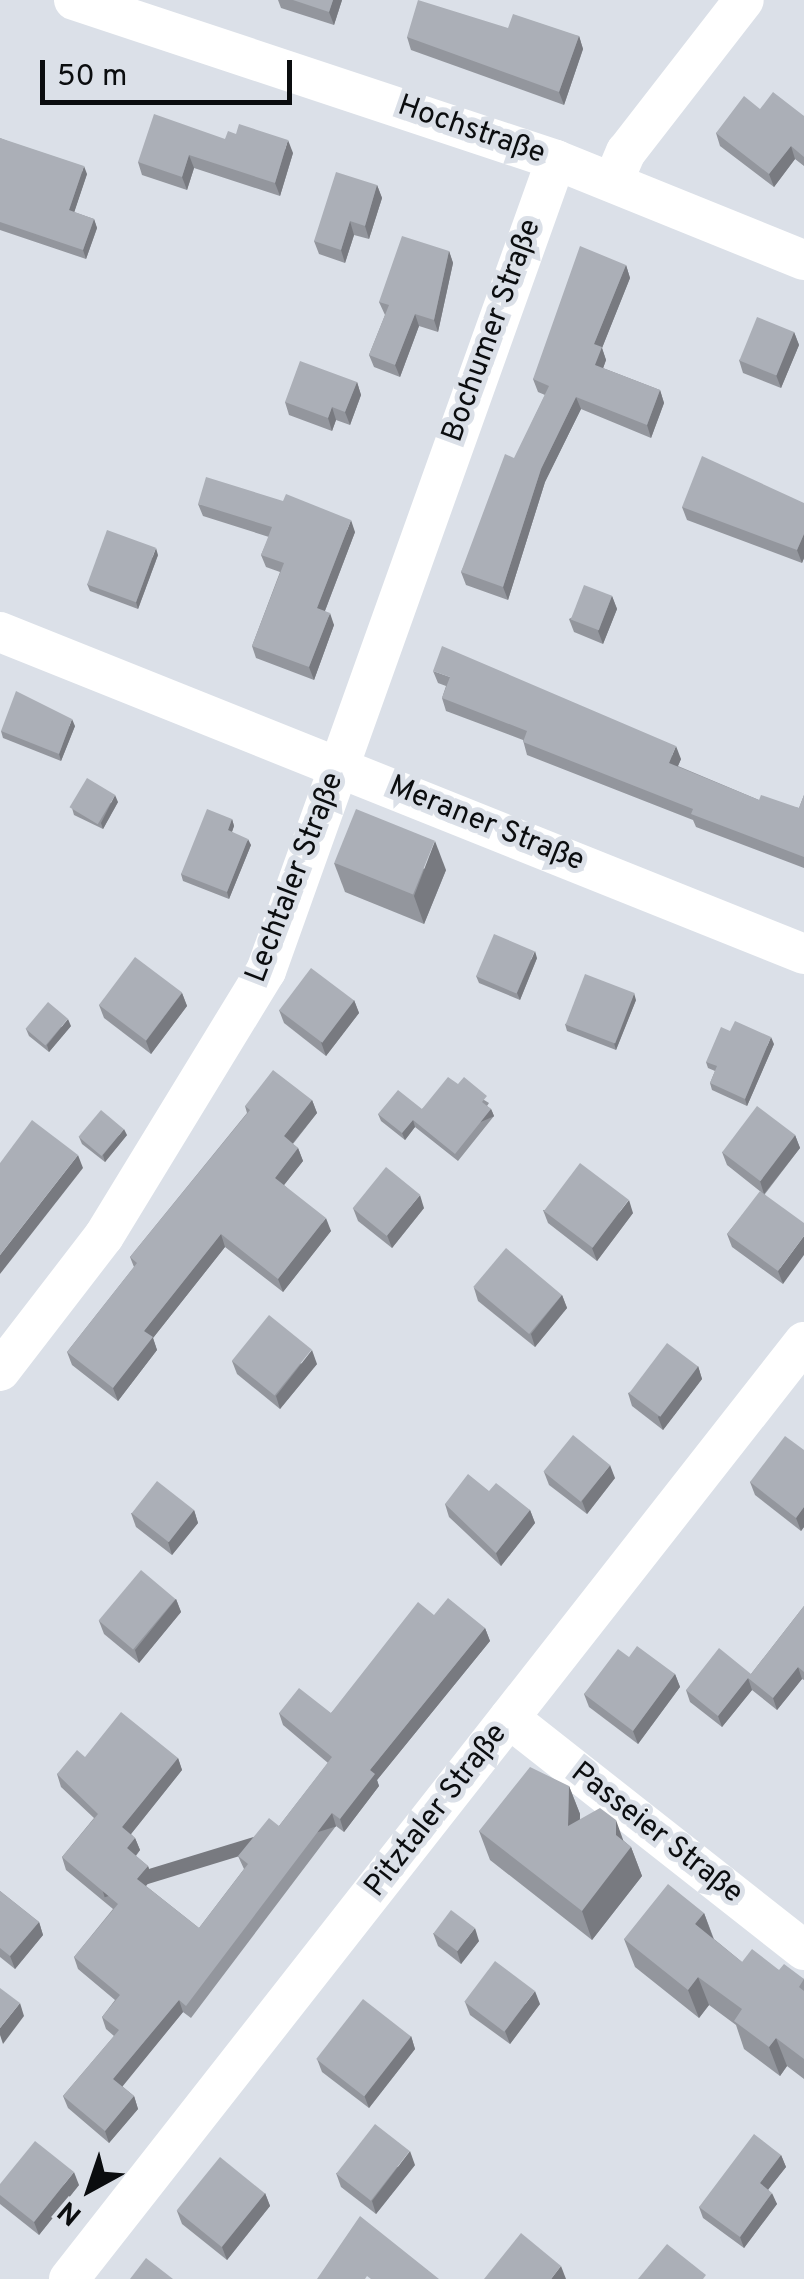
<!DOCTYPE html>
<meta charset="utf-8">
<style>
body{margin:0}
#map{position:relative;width:804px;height:2279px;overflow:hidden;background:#dbe0e8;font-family:Overpass,sans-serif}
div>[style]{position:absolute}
.minor>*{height:40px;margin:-20px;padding:0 20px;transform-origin:20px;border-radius:20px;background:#fff}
.wall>*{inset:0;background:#93969d}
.shaded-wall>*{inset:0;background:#787a80;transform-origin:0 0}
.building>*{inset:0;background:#abafb7;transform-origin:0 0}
span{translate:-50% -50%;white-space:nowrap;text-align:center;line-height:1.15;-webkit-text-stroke:10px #dbe0e8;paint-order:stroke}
.street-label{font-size:30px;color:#0b0d0f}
.north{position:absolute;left:40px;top:2139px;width:100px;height:100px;-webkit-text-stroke:8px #dbe0e8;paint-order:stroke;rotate:220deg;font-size:28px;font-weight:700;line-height:40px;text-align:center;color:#0b0d0f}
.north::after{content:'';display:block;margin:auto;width:35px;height:45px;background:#0b0d0f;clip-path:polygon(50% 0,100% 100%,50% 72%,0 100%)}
.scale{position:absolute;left:40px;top:60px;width:252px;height:45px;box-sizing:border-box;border:5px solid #0b0d0f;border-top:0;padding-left:12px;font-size:30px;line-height:35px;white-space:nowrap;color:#0b0d0f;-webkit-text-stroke:8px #dbe0e8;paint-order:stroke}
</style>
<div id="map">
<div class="minor">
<i style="left:74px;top:0;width:508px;rotate:18.36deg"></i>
<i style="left:556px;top:160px;width:267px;rotate:22deg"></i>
<i style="left:613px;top:182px;width:33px;rotate:-67deg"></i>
<i style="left:626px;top:152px;width:192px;rotate:-52.2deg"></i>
<i style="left:0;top:632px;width:866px;rotate:21.83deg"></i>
<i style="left:0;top:1371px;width:170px;rotate:-52.4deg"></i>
<i style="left:104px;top:1236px;width:311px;rotate:-58.6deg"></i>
<i style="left:266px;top:971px;width:861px;rotate:-70.32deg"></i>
<i style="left:509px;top:1718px;width:375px;rotate:38.2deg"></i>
<i style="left:69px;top:2279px;width:1191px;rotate:-51.89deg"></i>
</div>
<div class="wall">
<i style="clip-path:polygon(278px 0,342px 0,334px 25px,281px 8px)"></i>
<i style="clip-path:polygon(508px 28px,579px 36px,583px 49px,564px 105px,411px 50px,407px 37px)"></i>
<i style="clip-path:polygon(760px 109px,804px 116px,804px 166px,795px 159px,774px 187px,720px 146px,716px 133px)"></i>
<i style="clip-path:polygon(236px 134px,293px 153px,280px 196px,194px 168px,187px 190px,142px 175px,138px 162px,225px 139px)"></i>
<i style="clip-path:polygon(0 138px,87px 174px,74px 212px,94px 219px,97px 228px,86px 259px,0 230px)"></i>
<i style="clip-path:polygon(377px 185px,382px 198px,369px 239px,354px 235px,345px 263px,319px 254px,314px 241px)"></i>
<i style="clip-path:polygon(449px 251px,453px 263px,438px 332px,419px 326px,400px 377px,374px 367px,369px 355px,385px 315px,379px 302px)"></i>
<i style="clip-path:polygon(626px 265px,630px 278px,602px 348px,606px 360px,603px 368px,660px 390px,664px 403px,651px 438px,581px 409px,545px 482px,508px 600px,466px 585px,461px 572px,545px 395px,538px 392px,533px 379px)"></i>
<i style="clip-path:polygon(794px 332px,799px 345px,781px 388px,743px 373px,739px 360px)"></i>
<i style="clip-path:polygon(357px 382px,361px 395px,350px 425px,336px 420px,332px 431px,289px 415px,285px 402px)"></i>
<i style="clip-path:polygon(804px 503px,804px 558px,802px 563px,687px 520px,682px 507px)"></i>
<i style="clip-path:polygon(198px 504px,355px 532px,325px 611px,334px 625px,314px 680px,256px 658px,252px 646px,280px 572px,266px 567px,261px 555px,269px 537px,203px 516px)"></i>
<i style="clip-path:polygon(158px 555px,138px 609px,90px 591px,87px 584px)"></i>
<i style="clip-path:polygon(612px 596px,617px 609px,603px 644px,574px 632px,569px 619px)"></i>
<i style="clip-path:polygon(433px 671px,681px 759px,678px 766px,759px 800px,799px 808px,804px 795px,804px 868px,696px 827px,693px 820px,527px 755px,523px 740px,446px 711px,442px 698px,446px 686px,438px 683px)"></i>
<i style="clip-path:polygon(75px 726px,61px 761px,3px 738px,1px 731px)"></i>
<i style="clip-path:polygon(118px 802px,103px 829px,74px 815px,72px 808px)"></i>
<i style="clip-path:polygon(232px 819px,234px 826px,232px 832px,251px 845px,229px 899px,183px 881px,181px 874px)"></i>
<i style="clip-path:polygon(334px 863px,446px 870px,424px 924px,345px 892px)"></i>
<i style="clip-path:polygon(537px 958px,520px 1000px,479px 983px,476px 976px)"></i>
<i style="clip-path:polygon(182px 993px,187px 1006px,151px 1054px,104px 1018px,99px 1005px)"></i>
<i style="clip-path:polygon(354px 1000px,359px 1013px,326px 1056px,284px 1023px,279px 1010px)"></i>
<i style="clip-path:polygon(636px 1000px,616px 1050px,567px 1031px,565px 1024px)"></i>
<i style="clip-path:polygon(71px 1026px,49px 1052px,29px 1036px,26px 1029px)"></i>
<i style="clip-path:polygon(774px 1044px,747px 1106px,712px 1090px,710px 1083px,715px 1071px,708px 1068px,706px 1062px)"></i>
<i style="clip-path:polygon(458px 1084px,489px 1103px,487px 1106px,491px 1109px,494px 1116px,458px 1161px,415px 1127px,405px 1140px,381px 1121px,378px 1114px,422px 1109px)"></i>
<i style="clip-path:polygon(312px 1100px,317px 1113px,293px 1144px,298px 1148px,303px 1161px,284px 1185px,331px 1231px,283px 1292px,225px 1247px,153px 1338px,157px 1350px,118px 1401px,72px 1365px,67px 1352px,134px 1267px,130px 1257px,247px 1113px,245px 1106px)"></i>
<i style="clip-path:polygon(127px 1135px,105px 1162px,82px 1144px,79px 1137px)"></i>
<i style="clip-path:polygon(795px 1135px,800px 1148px,765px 1194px,783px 1284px,732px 1247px,727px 1234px,761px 1192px,727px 1165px,722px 1152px)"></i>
<i style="clip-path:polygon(353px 1208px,424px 1208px,392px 1248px,358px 1221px)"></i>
<i style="clip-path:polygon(543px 1210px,633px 1213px,597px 1261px,548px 1223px)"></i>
<i style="clip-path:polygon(474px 1288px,562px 1295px,567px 1308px,535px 1347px,478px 1301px)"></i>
<i style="clip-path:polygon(232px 1361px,317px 1364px,280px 1409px,237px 1374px)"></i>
<i style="clip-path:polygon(698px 1366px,702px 1379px,663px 1430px,632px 1406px,628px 1393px)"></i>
<i style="clip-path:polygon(804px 1450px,804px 1527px,801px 1531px,755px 1495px,750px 1482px)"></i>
<i style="clip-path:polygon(544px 1472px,615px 1478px,587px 1514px,549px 1485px)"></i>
<i style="clip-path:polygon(489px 1491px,530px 1510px,535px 1523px,501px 1566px,449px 1517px,445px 1504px)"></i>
<i style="clip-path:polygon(194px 1510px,198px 1523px,172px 1555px,136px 1527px,131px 1513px)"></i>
<i style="clip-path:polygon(176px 1599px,181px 1612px,139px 1663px,104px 1634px,99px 1621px)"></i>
<i style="clip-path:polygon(804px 1606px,804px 1680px,802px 1679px,777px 1710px,752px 1690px,722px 1727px,690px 1702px,686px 1690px,751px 1674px)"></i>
<i style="clip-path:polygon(434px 1615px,485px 1628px,490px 1641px,377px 1780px,379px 1786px,344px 1832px,336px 1826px,191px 2018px,183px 2012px,122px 2086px,134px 2096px,138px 2109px,109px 2143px,68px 2108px,63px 2096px,114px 2036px,106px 2029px,102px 2017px,115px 2000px,78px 1969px,74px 1957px,113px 1909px,66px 1870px,62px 1857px,94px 1818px,61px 1787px,57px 1774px,85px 1757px,178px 1758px,182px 1770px,131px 1834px,135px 1838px,140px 1850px,136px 1856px,148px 1866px,152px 1878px,146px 1886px,199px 1928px,244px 1869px,238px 1856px,279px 1826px,328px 1763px,283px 1725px,279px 1713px,331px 1713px)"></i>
<i style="clip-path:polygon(629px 1657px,675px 1674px,680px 1687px,638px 1744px,589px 1707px,584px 1694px)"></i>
<i style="clip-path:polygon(569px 1786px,580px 1814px,580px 1820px,624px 1841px,631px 1847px,642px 1876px,592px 1940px,490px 1860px,479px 1831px)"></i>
<i style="clip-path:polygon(0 1891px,39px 1922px,43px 1935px,15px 1969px,0 1957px)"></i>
<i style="clip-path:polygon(704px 1913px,714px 1939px,742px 1962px,779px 1970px,804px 1979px,804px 2079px,787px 2066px,780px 2076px,744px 2049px,736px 2025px,709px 2005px,699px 2018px,635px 1967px,624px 1939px)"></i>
<i style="clip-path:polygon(433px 1933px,479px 1941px,461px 1964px,438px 1946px)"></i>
<i style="clip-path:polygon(465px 2002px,540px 2004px,510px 2044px,470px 2015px)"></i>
<i style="clip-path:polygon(411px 2036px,415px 2049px,369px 2108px,322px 2072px,317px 2059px)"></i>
<i style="clip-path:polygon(781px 2155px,786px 2167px,768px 2189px,777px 2204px,744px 2248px,703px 2218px,699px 2207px)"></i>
<i style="clip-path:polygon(415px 2165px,376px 2214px,341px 2187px,336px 2173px)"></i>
<i style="clip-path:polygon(0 2184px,79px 2185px,39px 2235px,0 2204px)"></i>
<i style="clip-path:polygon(265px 2193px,270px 2206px,227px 2260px,182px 2224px,177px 2211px)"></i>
</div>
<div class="shaded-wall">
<i style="clip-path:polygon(333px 0,342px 0,334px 25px,329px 12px)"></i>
<i style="clip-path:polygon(579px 36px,583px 49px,564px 105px,559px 92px)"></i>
<i style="clip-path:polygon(288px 140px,293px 153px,280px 196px,275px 183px)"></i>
<i style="clip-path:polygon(791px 146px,795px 159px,774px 187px,769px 174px)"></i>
<i style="clip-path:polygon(189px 155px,194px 168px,187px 190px,182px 177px)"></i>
<i style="clip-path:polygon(84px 166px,87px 174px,72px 219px,69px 210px)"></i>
<i style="clip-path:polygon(377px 185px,382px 198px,369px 239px,365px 226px)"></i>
<i style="clip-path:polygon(94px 219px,97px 228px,86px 259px,83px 250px)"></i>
<i style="clip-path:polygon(350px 221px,354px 235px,345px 263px,341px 250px)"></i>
<i style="clip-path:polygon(449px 251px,453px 263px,438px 332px,434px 320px)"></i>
<i style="clip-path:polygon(626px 265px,630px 278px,602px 348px,606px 360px,600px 377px,595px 365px,594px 344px)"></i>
<i style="clip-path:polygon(415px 314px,419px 326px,400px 377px,395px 365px)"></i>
<i style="clip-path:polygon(794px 332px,799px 345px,781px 388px,776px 375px)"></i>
<i style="clip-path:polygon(357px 382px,361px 395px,350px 425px,345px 412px)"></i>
<i style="clip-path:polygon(660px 390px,664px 403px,651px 438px,647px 425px)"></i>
<i style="clip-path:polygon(576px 397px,581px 409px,545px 482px,508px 600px,503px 587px,541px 469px)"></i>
<i style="clip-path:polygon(332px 407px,336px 420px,332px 431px,328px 418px)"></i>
<i style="clip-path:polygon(351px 520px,355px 532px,321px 621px,317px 608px)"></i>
<i style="clip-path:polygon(804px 534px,804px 558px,802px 563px,797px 550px)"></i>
<i style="clip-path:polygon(156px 548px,158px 555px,138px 609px,136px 602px)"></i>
<i style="clip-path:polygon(612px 596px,617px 609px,603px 644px,598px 631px)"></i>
<i style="clip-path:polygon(330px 613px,334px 625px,314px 680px,309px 667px)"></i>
<i style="clip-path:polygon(72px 719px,75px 726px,61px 761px,59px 754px)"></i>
<i style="clip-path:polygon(676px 746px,681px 759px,674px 775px,669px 763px)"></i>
<i style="clip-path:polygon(115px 795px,118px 802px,103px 829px,101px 823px)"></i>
<i style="clip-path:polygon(232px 819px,234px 826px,230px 837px,228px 830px)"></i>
<i style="clip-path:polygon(248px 839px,251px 845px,229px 899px,227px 892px)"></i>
<i style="clip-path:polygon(435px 841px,446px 870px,424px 924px,414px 896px)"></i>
<i style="clip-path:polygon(535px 951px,537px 958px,520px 1000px,517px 993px)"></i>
<i style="clip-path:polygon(182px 993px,187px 1006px,151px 1054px,146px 1041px)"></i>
<i style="clip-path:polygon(634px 993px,636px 1000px,616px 1050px,614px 1043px)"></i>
<i style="clip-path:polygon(354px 1000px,359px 1013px,326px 1056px,321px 1042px)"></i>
<i style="clip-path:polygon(68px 1019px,71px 1026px,49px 1052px,47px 1045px)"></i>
<i style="clip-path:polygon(771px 1037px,774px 1044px,747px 1106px,745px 1099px)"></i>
<i style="clip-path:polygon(312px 1100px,317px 1113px,288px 1149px,284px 1136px)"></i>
<i style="left:491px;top:1109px;width:8px;height:58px;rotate:67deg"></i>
<i style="clip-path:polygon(413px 1120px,415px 1127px,405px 1140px,402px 1133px)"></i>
<i style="clip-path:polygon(124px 1129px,127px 1135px,105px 1162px,103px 1155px)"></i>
<i style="clip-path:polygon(795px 1135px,800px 1148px,764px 1194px,760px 1181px)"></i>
<i style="clip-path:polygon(298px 1148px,303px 1161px,280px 1190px,275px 1178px)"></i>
<i style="clip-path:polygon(78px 1155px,83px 1168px,0 1274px,0 1255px)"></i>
<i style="clip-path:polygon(420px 1195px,424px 1208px,392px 1248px,387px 1235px)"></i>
<i style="clip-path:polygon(629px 1200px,633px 1213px,597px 1261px,592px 1248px)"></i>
<i style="clip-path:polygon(326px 1218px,331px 1231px,283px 1292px,278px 1279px)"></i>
<i style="clip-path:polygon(221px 1234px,225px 1247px,153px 1338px,157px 1350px,118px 1401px,113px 1388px,144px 1331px)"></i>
<i style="clip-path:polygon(804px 1236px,804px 1255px,783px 1284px,778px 1271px)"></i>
<i style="clip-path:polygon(562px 1295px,567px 1308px,535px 1347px,531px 1334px)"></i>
<i style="clip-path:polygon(312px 1350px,317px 1364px,280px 1409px,276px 1396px)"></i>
<i style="clip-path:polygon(698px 1366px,702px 1379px,663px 1430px,658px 1417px)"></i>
<i style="clip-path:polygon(610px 1465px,615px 1478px,587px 1514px,582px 1501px)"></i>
<i style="clip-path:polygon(804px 1507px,804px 1527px,801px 1531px,796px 1518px)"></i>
<i style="clip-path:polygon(194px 1510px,198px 1523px,172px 1555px,168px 1542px)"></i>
<i style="clip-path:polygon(530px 1510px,535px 1523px,501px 1566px,496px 1553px)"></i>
<i style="clip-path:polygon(176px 1599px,181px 1612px,139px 1663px,135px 1650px)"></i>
<i style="clip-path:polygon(485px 1628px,490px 1641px,377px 1780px,379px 1786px,344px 1832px,340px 1819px,370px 1770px)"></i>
<i style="clip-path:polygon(798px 1667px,802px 1679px,777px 1710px,773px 1698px)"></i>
<i style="clip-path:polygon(675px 1674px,680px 1687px,638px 1744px,633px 1731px)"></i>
<i style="clip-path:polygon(748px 1678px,752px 1690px,722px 1727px,718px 1716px)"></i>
<i style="clip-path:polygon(178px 1758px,182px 1770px,127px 1839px,122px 1827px)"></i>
<i style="clip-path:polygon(569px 1786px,580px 1814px,579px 1855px,568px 1826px)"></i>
<i style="left:332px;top:1813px;width:14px;height:242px;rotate:73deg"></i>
<i style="clip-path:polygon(616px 1820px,626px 1848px,631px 1847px,642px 1876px,592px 1940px,582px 1911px,616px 1835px)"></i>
<i style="clip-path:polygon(135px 1838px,140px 1850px,131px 1861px,127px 1848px)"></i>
<i style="clip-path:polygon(148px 1866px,152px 1878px,142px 1891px,137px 1879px)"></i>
<i style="clip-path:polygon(704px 1913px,714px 1941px,695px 1924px)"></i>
<i style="clip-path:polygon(39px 1922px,43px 1935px,15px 1969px,10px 1956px)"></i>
<i style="clip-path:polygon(475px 1928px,479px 1941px,461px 1964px,457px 1951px)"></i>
<i style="clip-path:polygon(698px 1977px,709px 2005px,699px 2018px,688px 1990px)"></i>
<i style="clip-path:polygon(535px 1991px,540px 2004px,510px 2044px,505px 2031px)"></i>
<i style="clip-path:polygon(179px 2000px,183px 2012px,118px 2092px,113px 2079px)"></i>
<i style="clip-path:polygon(20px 2003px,24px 2016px,3px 2044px,0 2035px,0 2028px)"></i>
<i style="clip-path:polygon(411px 2036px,415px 2049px,369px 2108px,364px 2095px)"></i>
<i style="clip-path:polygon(776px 2038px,787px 2066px,780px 2076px,769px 2047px)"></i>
<i style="clip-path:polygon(134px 2096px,138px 2109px,109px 2143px,105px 2131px)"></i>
<i style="clip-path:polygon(410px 2151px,415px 2165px,376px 2214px,372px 2201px)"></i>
<i style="clip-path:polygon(781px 2155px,786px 2167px,764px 2195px,760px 2183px)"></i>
<i style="clip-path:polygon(74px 2172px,79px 2185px,39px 2235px,34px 2222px)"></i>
<i style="clip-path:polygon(265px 2193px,270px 2206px,227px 2260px,222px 2247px)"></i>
<i style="clip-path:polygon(772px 2193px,777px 2204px,744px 2248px,740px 2237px)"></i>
<i style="clip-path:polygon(561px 2266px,566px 2279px,551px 2279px)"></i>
</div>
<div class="building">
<i style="clip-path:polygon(293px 0,333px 0,329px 12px)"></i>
<i style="clip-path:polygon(418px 0,508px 28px,513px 14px,579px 36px,559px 92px,407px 37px)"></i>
<i style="clip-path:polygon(773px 92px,804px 116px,804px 157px,791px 146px,769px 174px,716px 133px,744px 96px,760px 109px)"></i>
<i style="clip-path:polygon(154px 114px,225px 139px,228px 131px,236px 134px,239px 124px,288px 140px,275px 183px,189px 155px,182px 177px,138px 162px)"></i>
<i style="clip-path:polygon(0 138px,84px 166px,69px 210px,94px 219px,83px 250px,0 222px)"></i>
<i style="clip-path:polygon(336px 172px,377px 185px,365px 226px,350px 221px,341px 250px,314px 241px)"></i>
<i style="clip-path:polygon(402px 236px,449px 251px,434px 320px,415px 314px,395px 365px,369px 355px,389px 305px,379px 302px)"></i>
<i style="clip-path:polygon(580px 246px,626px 265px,594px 344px,602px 347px,595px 365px,660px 390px,647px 425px,576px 397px,541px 469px,503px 587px,461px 572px,505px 454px,514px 458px,549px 386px,533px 379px)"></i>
<i style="left:757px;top:317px;width:40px;height:47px;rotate:22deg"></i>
<i style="clip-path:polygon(300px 361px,357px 382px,345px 412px,332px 407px,328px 418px,285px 402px)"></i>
<i style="clip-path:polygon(702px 456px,804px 503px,804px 534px,797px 550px,682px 507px)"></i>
<i style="clip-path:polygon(206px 477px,283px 501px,286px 494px,351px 520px,317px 608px,330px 613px,309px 667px,252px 646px,284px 563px,261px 555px,272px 527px,198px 504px)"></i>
<i style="left:107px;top:530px;width:52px;height:58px;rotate:20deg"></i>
<i style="left:584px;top:585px;width:30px;height:37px;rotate:21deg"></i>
<i style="clip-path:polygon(442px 646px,676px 746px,669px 763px,759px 800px,761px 795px,799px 808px,804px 795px,804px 857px,691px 814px,693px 809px,523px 742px,527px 731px,442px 698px,450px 677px,433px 671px)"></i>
<i style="clip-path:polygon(16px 691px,72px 719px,59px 754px,1px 731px)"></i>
<i style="left:87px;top:778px;width:33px;height:34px;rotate:31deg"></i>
<i style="clip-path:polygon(207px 809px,232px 819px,228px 830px,248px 839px,227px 892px,181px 874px)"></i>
<i style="left:356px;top:809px;width:85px;height:58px;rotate:22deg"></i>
<i style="left:494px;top:934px;width:44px;height:46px;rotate:23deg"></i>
<i style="left:135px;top:957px;width:59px;height:60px;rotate:37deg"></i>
<i style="left:311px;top:968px;width:54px;height:53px;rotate:37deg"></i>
<i style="left:585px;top:974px;width:53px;height:54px;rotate:21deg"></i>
<i style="left:48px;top:1002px;width:26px;height:35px;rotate:40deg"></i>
<i style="clip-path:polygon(735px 1021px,771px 1037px,745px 1099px,710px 1083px,717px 1066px,706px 1062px,721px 1027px,730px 1031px)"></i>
<i style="clip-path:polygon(273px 1070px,312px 1100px,284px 1136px,298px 1148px,275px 1178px,326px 1218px,278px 1279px,221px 1234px,144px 1331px,153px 1337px,113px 1388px,67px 1352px,137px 1263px,130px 1257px,250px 1110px,245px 1106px)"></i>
<i style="clip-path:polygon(448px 1077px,458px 1084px,464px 1077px,487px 1096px,482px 1102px,491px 1109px,455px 1154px,413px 1120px,402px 1133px,378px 1114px,398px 1090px,422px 1109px)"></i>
<i style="left:757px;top:1106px;width:48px;height:58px;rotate:37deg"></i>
<i style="left:101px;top:1110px;width:30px;height:35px;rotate:40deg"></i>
<i style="clip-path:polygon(32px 1120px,78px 1155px,0 1255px,0 1163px)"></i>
<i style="left:580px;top:1163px;width:61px;height:60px;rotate:37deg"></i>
<i style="left:386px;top:1167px;width:44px;height:53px;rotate:39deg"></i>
<i style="clip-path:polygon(760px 1191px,804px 1223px,804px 1236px,778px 1271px,727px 1234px)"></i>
<i style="left:506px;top:1248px;width:73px;height:51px;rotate:40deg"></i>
<i style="left:269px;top:1315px;width:55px;height:59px;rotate:39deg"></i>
<i style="left:667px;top:1343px;width:39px;height:63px;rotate:37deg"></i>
<i style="left:573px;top:1435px;width:48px;height:47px;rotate:39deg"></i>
<i style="clip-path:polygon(785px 1436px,804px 1450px,804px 1507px,796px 1518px,750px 1482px)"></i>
<i style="clip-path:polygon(468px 1474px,489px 1491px,496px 1483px,530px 1510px,496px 1553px,445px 1504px)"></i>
<i style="left:157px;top:1481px;width:47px;height:41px;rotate:38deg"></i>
<i style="left:141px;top:1570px;width:45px;height:66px;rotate:40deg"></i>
<i style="clip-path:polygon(448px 1598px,485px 1628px,370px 1770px,375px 1774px,340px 1819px,332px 1813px,186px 2006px,179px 2000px,113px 2079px,134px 2096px,105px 2131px,63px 2096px,119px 2030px,102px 2017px,120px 1995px,74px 1957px,118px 1904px,62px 1857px,98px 1814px,57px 1774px,77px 1750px,85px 1757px,121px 1712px,178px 1758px,122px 1827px,135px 1838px,127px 1848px,148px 1866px,137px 1879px,199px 1928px,248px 1864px,238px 1856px,269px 1818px,279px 1826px,332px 1757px,279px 1713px,299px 1688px,331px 1713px,418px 1602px,434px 1615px)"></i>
<i style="clip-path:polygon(804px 1606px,804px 1672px,798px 1667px,773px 1698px,748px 1678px,718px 1716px,686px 1690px,719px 1648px,751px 1674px)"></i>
<i style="clip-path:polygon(637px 1646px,675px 1674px,633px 1731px,584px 1694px,618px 1649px,629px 1657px)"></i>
<i style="clip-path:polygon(530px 1767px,569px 1786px,568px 1826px,600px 1808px,616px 1820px,616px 1835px,631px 1847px,582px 1911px,479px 1831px)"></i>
<i style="clip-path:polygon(668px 1884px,704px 1913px,695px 1924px,742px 1962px,752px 1949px,779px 1970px,784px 1964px,804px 1979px,799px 1987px,804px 1991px,804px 2059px,776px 2038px,769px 2047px,734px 2021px,742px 2009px,698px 1977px,688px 1990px,624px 1939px)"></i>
<i style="clip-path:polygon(0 1891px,39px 1922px,10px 1956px,0 1948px)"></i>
<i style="left:451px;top:1910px;width:30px;height:29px;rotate:37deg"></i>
<i style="left:495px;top:1961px;width:50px;height:51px;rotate:37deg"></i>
<i style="clip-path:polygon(0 1988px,20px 2003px,0 2028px)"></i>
<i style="left:363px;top:1999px;width:61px;height:76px;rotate:38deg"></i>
<i style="left:375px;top:2124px;width:44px;height:63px;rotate:38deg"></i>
<i style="clip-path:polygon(754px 2134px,781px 2155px,760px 2183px,772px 2193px,740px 2237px,699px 2207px)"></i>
<i style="clip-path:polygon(35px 2141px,74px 2172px,34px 2222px,0 2195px,0 2184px)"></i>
<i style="left:220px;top:2157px;width:58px;height:69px;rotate:39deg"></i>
<i style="clip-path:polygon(360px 2216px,439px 2279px,371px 2279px,367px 2276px,365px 2279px,317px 2279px)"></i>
<i style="clip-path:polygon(521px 2233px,561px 2266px,551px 2279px,484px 2279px)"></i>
<i style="clip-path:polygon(667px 2244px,706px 2275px,703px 2279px,638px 2279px)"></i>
<i style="clip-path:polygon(146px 2258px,173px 2279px,130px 2279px)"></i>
</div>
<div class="street-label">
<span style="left:471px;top:131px;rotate:19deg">Hochstraße</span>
<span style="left:493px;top:331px;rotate:-70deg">Bochumer Straße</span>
<span style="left:486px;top:825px;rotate:22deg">Meraner Straße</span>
<span style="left:296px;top:878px;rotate:-69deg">Lechtaler Straße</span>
<span style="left:437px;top:1811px;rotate:-52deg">Pitztaler Straße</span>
<span style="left:656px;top:1834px;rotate:38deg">Passeier Straße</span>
</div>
<div class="north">N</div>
<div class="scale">50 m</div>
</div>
